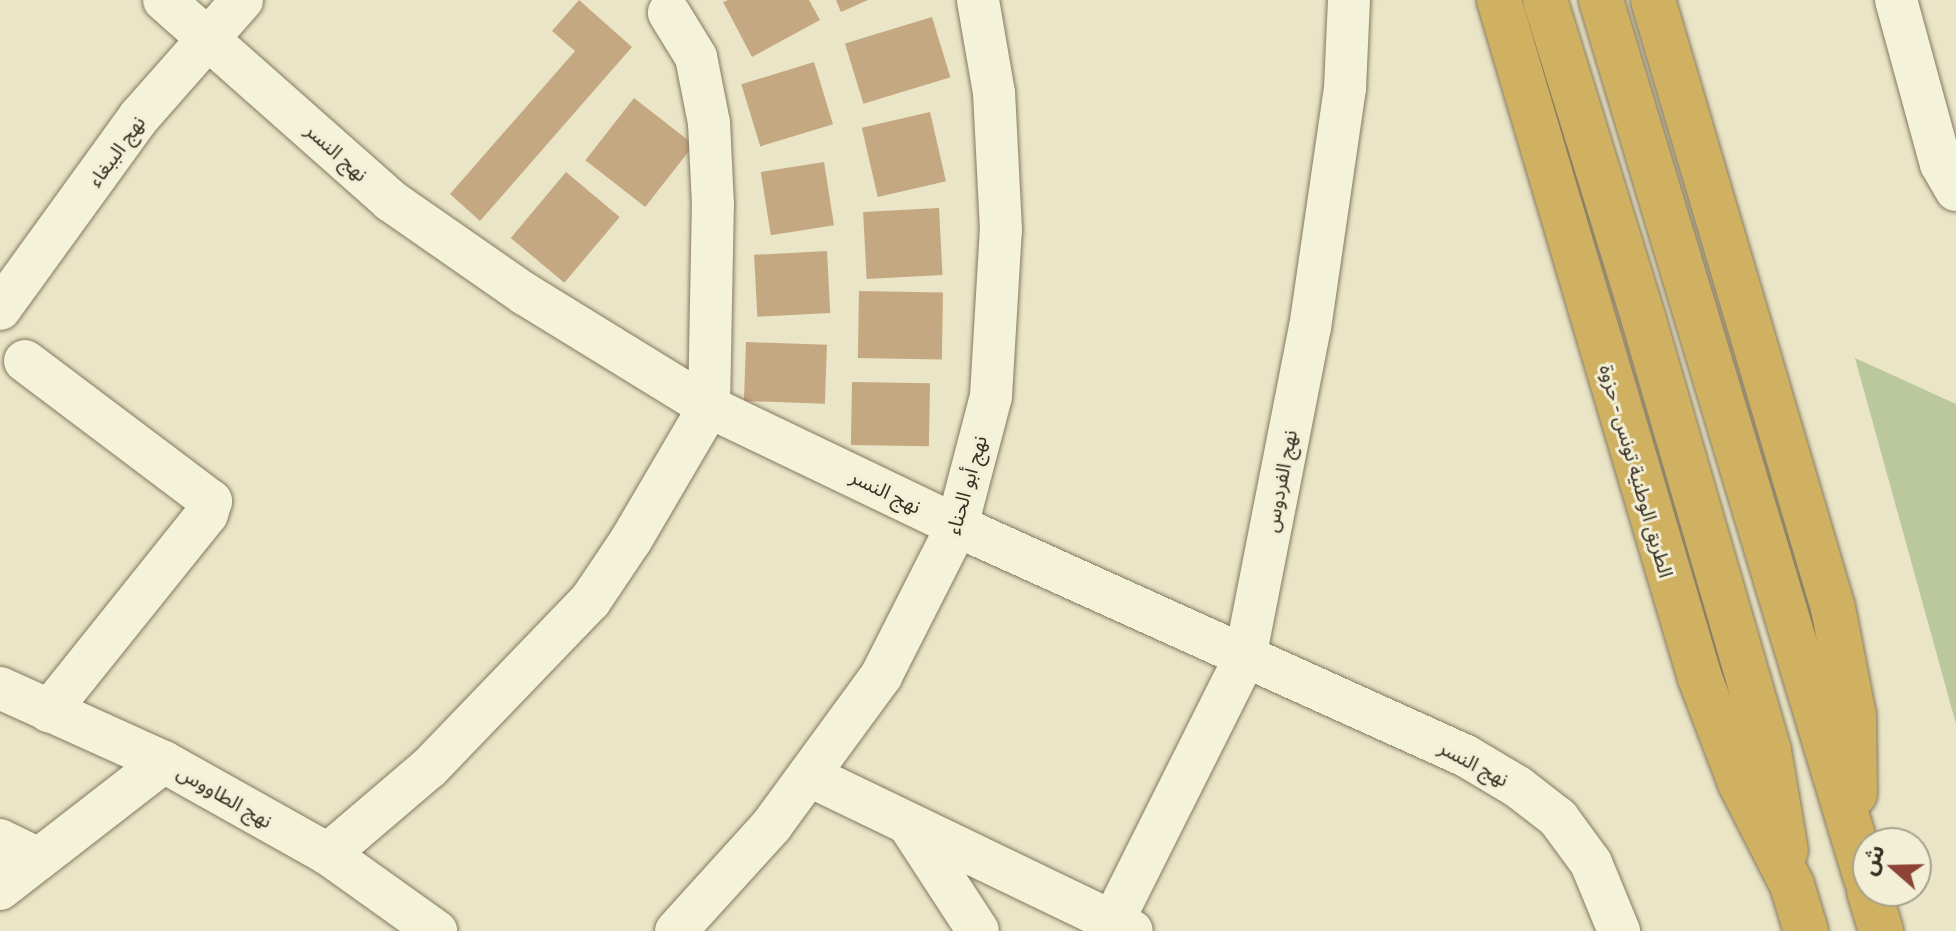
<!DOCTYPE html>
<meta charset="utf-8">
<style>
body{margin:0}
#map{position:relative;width:1956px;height:931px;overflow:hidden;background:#eae5c7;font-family:"Noto Serif","Noto Sans Arabic",serif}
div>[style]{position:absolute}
.green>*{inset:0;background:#bbc79c}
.building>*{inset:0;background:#c4a881;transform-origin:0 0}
.roads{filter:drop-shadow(0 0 2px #84795f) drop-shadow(0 0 2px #84795f)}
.minor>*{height:42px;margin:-21px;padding:0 21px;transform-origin:21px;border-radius:21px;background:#f5f2da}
.highway>*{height:44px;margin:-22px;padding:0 22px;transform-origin:22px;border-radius:22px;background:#d0b162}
span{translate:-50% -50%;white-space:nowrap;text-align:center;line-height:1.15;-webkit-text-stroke:6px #f2efd6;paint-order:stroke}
.street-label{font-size:20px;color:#362e21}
.north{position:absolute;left:1852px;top:827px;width:80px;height:80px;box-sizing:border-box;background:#f2efd6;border:2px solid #a7a28e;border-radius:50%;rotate:290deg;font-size:22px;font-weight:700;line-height:32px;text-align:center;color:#362e21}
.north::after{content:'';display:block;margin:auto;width:28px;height:36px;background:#8d4335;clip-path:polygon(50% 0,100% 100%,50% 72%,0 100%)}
</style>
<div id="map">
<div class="green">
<i style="clip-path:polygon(1855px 358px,1956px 404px,1956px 724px)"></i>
</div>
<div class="building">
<i style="clip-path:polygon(579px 0,632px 47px,480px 221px,450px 194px,575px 51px,552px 31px)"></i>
<i style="clip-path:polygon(728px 0,809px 0,820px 20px,752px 57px,723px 2px)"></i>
<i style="clip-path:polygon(836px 0,868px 0,841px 12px)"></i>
<i style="left:932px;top:17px;width:63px;height:91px;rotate:73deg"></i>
<i style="left:814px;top:62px;width:65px;height:76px;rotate:73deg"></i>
<i style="left:634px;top:98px;width:76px;height:79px;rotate:38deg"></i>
<i style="left:930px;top:112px;width:71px;height:70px;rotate:77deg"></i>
<i style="left:824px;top:162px;width:64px;height:64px;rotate:81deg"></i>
<i style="left:566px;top:172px;width:70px;height:86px;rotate:40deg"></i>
<i style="left:939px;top:208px;width:67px;height:76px;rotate:87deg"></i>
<i style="left:827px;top:251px;width:62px;height:73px;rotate:87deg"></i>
<i style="left:859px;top:291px;width:84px;height:67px;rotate:1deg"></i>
<i style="left:746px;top:342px;width:81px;height:59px;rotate:2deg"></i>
<i style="left:852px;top:382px;width:78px;height:63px;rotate:1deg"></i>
</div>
<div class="roads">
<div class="minor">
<i style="left:164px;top:0;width:303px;rotate:41.5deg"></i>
<i style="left:391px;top:201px;width:163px;rotate:34.8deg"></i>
<i style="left:525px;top:294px;width:216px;rotate:31.6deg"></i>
<i style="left:709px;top:407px;width:275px;rotate:25.6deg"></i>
<i style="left:957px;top:526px;width:559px;rotate:24.32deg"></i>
<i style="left:1466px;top:756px;width:61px;rotate:30.8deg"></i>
<i style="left:1518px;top:787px;width:51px;rotate:37.8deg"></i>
<i style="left:1558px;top:818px;width:56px;rotate:53.7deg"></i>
<i style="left:1591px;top:863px;width:74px;rotate:67.6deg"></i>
<i style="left:1896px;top:0;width:170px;rotate:74.7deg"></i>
<i style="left:1941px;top:164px;width:30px;rotate:60deg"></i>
<i style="left:0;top:309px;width:237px;rotate:-54.1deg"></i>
<i style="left:139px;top:117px;width:156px;rotate:-48.6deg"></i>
<i style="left:25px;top:361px;width:233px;rotate:37deg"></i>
<i style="left:211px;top:501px;width:14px;rotate:107deg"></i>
<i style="left:207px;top:514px;width:253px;rotate:128.7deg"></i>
<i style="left:0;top:688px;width:180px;rotate:24.3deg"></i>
<i style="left:164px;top:762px;width:188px;rotate:29.3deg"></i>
<i style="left:328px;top:854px;width:133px;rotate:35.5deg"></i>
<i style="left:810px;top:776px;width:357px;rotate:25.7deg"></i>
<i style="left:909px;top:825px;width:126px;rotate:56.9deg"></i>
<i style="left:0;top:840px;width:43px;rotate:26deg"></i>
<i style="left:328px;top:854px;width:134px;rotate:-40.5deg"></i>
<i style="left:430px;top:767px;width:231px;rotate:-46.1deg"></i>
<i style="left:590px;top:601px;width:73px;rotate:-56.1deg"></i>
<i style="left:631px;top:540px;width:154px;rotate:-59.6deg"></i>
<i style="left:709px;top:407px;width:202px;rotate:-88.9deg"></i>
<i style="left:713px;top:205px;width:82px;rotate:-92.8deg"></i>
<i style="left:709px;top:123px;width:67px;rotate:-101.1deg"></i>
<i style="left:696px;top:57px;width:52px;rotate:-121.5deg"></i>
<i style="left:0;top:889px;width:207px;rotate:-37.8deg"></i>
<i style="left:676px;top:931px;width:143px;rotate:-47.8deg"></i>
<i style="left:772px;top:825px;width:185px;rotate:-53.8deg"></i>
<i style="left:881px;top:676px;width:168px;rotate:-63.1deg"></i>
<i style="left:957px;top:526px;width:134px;rotate:-75.3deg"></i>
<i style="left:991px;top:396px;width:166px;rotate:-86.6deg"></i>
<i style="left:1001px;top:230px;width:137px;rotate:-92.9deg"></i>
<i style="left:994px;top:93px;width:94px;rotate:-99.8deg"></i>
<i style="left:1108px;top:931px;width:305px;rotate:-63.4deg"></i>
<i style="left:1245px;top:658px;width:336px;rotate:-78.9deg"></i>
<i style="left:1310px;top:328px;width:243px;rotate:-81.7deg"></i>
<i style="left:1345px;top:88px;width:88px;rotate:-87.4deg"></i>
</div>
<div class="highway">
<i style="left:1499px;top:0;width:707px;rotate:73.49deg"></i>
<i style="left:1700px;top:678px;width:112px;rotate:69.1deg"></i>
<i style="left:1740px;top:783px;width:114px;rotate:63deg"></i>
<i style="left:1792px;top:885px;width:48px;rotate:73.1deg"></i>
<i style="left:1545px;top:0;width:332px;rotate:72.8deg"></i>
<i style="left:1643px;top:317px;width:452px;rotate:73.8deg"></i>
<i style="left:1769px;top:751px;width:101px;rotate:80.4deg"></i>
<i style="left:1601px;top:0;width:918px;rotate:73.22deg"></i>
<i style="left:1653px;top:0;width:634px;rotate:73.51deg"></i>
<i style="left:1833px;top:608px;width:110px;rotate:79deg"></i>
<i style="left:1854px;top:716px;width:78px;rotate:89.3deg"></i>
<i style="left:1869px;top:891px;width:42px;rotate:73.3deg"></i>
</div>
</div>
<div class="street-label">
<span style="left:116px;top:151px;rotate:-54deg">نهج الببغاء</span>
<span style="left:337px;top:152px;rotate:42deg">نهج النسر</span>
<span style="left:1637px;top:471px;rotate:74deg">الطريق الوطنية تونس - حزوة</span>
<span style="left:1280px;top:481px;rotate:-79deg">نهج الفردوس</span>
<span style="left:966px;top:485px;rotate:-74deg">نهج أبو الحناء</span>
<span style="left:886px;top:491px;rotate:26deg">نهج النسر</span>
<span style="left:1474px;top:763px;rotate:28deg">نهج النسر</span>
<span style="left:225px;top:796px;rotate:30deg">نهج الطاووس</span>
</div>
<div class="north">ش</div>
</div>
